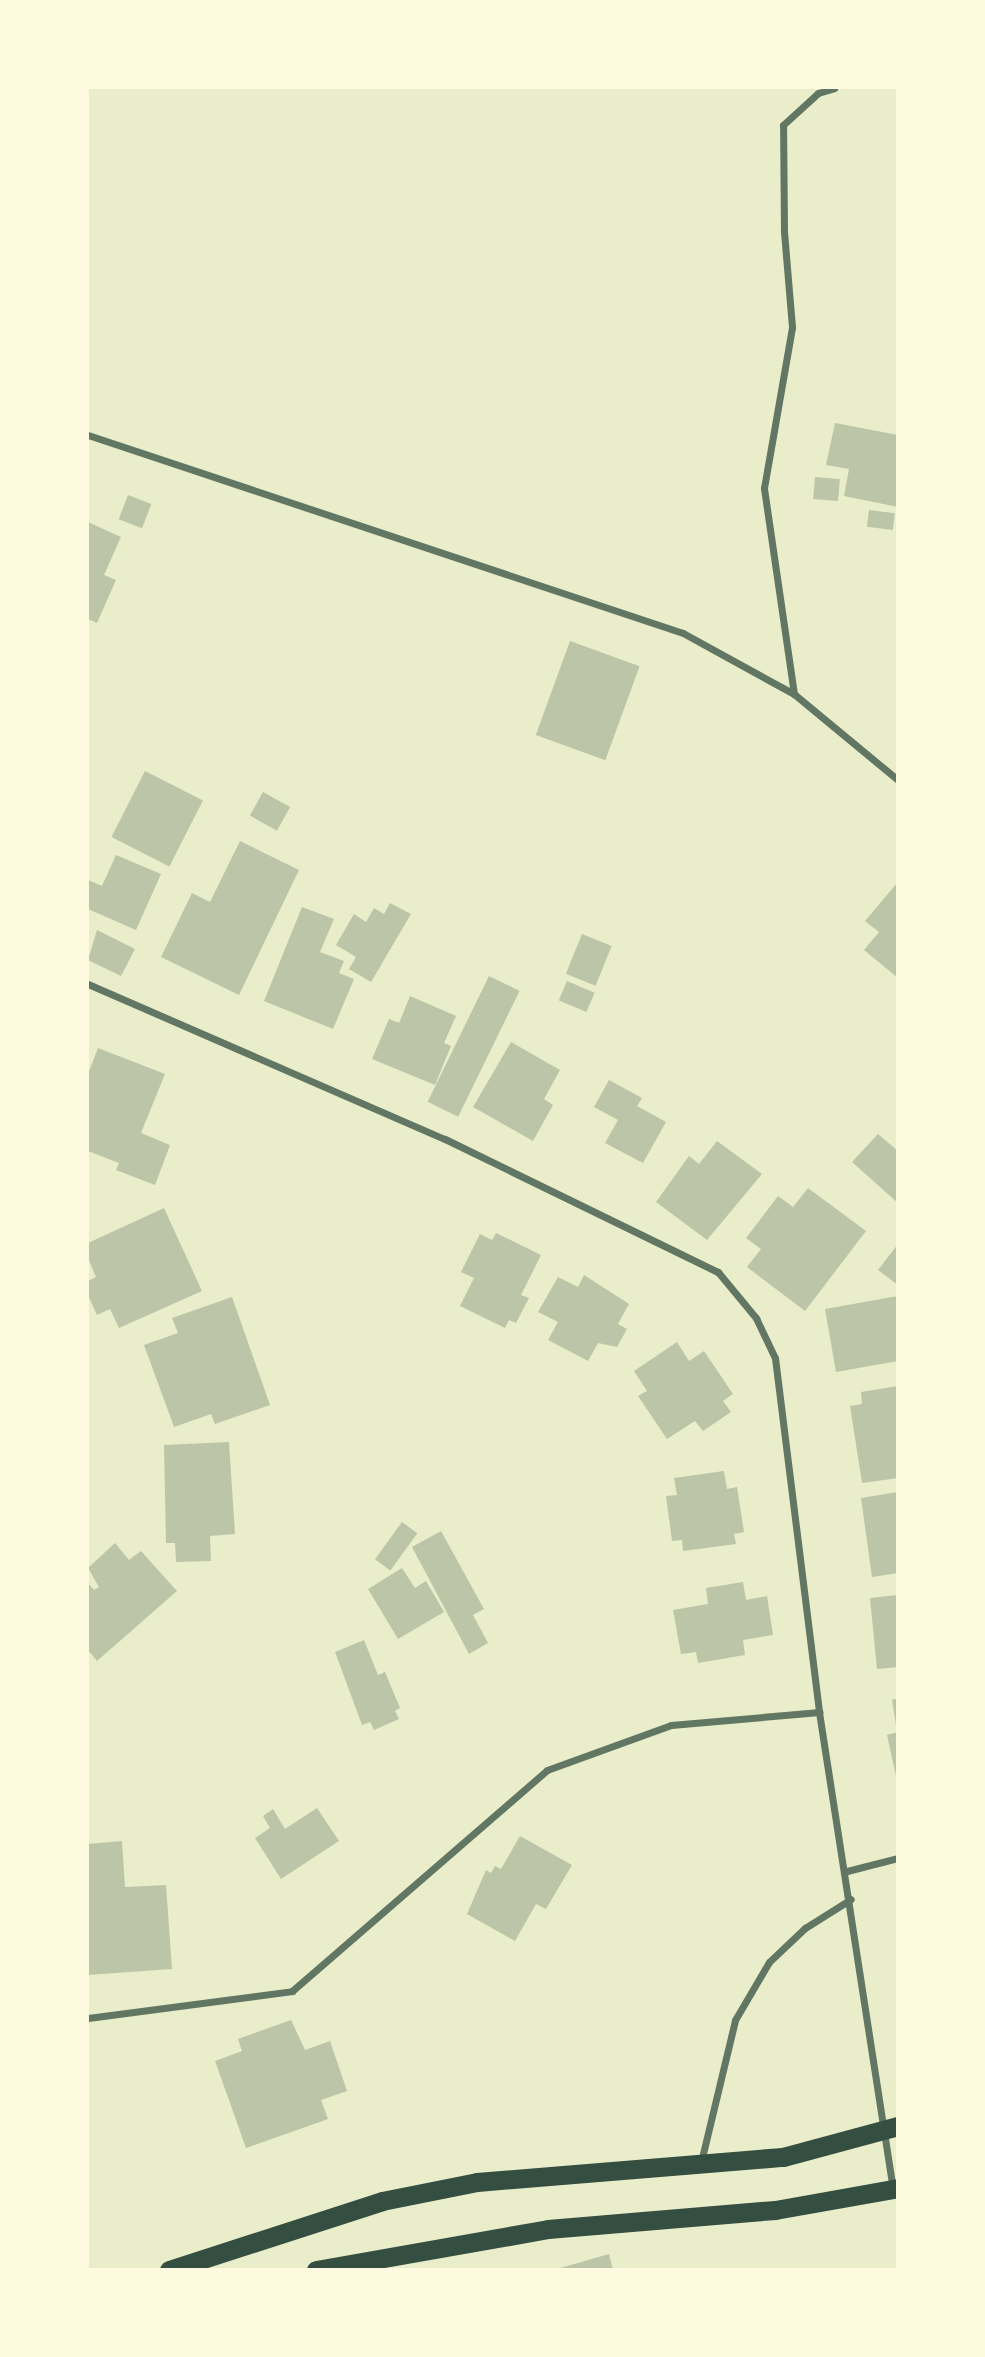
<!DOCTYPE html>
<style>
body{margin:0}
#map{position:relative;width:985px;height:2357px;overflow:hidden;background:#e9edc9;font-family:Roboto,sans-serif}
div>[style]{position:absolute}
.building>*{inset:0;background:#bcc5a7;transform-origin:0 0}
.minor>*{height:7px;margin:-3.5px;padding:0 3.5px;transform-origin:3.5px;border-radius:3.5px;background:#617663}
.trunk>*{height:19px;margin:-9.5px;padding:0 9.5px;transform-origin:9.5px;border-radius:9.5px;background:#344e41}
span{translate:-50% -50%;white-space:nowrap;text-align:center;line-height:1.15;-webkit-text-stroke:5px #fefae0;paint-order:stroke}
.frame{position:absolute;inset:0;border:89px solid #fefae0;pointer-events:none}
</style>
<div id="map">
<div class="building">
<i style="clip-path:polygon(835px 423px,898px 435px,898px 507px,844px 496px,849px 469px,826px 465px)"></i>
<i style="left:815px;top:477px;width:25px;height:22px;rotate:5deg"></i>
<i style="left:128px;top:495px;width:25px;height:26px;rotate:21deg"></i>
<i style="left:869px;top:510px;width:26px;height:17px;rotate:7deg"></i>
<i style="clip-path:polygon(88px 522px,121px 537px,104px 575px,116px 580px,97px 623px,88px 619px)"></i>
<i style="left:570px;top:641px;width:74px;height:100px;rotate:20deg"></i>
<i style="left:145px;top:771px;width:65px;height:74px;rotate:27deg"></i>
<i style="left:263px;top:792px;width:31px;height:27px;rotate:29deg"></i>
<i style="clip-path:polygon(240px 841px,299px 870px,239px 995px,161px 957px,192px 893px,210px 902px)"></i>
<i style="clip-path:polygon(116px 855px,161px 874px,136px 930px,88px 909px,88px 880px,102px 886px)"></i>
<i style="clip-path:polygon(898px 882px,898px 978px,864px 950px,879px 932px,865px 921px)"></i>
<i style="clip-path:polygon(390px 903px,411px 914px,371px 982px,349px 969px,356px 957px,336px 945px,354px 914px,366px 922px,374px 908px,384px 914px)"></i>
<i style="clip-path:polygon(302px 907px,334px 919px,320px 952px,344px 961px,339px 973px,354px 979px,333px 1029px,264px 1001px)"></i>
<i style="clip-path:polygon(97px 930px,135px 949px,121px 976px,88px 960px)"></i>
<i style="left:582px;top:934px;width:32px;height:43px;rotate:22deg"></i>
<i style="left:489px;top:976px;width:34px;height:140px;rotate:26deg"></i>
<i style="left:567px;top:981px;width:30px;height:21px;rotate:23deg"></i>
<i style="clip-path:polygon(410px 996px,456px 1016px,444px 1043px,451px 1046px,435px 1085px,372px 1059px,389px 1019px,399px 1023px)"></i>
<i style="clip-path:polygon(511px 1042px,560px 1070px,544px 1099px,553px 1105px,533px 1141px,473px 1107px)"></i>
<i style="clip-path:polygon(98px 1048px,165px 1074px,141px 1133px,170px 1145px,155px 1185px,116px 1170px,119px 1163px,88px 1151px,88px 1074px)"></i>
<i style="clip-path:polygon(609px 1080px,642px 1098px,637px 1106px,666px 1122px,643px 1163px,605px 1143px,618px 1120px,594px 1107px)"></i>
<i style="clip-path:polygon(878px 1134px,898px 1151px,898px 1203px,852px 1162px)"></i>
<i style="clip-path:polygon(717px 1141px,762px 1174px,707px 1240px,656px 1202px,689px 1156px,699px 1164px)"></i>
<i style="clip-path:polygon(808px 1188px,866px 1231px,805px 1311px,747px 1267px,761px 1249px,746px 1238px,778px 1196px,793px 1207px)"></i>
<i style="clip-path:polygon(164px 1208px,202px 1291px,119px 1328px,110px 1309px,97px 1315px,88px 1295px,88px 1281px,96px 1277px,88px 1258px,88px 1243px)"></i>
<i style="clip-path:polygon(496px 1233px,541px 1255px,521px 1295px,529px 1298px,516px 1323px,509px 1320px,505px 1328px,460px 1306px,474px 1278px,461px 1272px,480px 1234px,492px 1240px)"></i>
<i style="clip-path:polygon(898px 1244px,898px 1285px,878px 1270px)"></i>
<i style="clip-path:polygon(584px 1275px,629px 1304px,618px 1324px,627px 1329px,617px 1347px,598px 1343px,588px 1361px,548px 1340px,558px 1322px,538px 1312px,558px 1277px,578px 1287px)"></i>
<i style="clip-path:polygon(898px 1296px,898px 1361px,836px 1372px,825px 1309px)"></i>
<i style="clip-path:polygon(232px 1297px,270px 1405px,215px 1424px,211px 1414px,174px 1427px,144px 1345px,178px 1333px,172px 1318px)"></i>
<i style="clip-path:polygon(677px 1342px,689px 1361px,704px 1351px,733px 1394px,723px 1401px,731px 1412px,703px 1431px,695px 1421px,667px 1439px,638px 1396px,647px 1391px,634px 1371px)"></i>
<i style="clip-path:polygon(898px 1386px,898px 1478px,862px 1483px,850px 1406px,862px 1404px,861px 1392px)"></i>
<i style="clip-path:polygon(229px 1442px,235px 1534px,210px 1536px,211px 1561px,176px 1562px,175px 1543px,166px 1543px,164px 1445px)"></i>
<i style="clip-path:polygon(724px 1471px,727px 1489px,737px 1487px,744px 1532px,734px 1534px,736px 1544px,683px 1551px,682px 1540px,672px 1541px,666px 1496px,677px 1495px,674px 1478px)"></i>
<i style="clip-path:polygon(898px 1492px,898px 1573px,872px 1577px,861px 1498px)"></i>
<i style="left:402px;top:1522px;width:19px;height:46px;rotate:36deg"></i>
<i style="clip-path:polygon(441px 1531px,484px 1609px,473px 1615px,488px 1643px,469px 1654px,412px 1547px)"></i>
<i style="clip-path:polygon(115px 1543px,129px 1560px,141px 1551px,177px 1591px,97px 1661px,88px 1650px,88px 1583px,94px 1590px,99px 1587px,88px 1568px)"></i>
<i style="clip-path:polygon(402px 1568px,415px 1588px,426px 1581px,444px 1612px,398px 1639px,368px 1589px)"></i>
<i style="clip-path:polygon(743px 1582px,746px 1600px,767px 1596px,773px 1635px,743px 1640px,745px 1655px,698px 1663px,696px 1652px,681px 1654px,673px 1610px,708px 1604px,706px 1588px)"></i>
<i style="clip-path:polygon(898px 1595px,898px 1667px,877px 1669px,870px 1598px)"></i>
<i style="clip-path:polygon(364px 1640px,378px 1675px,385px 1672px,400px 1708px,395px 1711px,399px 1719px,374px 1730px,370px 1722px,362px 1725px,335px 1652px)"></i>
<i style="clip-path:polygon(898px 1698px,898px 1725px,896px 1725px,892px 1700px)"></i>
<i style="clip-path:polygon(898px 1732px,898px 1776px,896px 1776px,887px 1735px)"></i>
<i style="clip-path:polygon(317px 1808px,339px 1841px,281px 1879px,255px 1838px,270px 1828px,263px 1816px,273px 1809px,285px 1829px)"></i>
<i style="clip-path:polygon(520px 1836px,572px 1865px,546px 1909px,536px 1904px,515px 1941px,467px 1914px,486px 1870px,491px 1873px,495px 1866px,501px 1869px)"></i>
<i style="clip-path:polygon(122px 1841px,125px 1887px,166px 1885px,172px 1969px,88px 1975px,88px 1844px)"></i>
<i style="clip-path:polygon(291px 2020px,305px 2050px,330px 2041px,347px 2091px,321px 2100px,328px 2119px,246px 2148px,215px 2061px,242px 2051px,238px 2039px)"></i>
<i style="clip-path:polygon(609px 2254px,613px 2270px,557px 2270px,557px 2269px)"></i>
</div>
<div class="minor">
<i style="left:88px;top:435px;width:627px;rotate:18.41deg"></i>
<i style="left:683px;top:633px;width:127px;rotate:28.8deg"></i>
<i style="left:794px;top:694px;width:135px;rotate:39.6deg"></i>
<i style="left:794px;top:694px;width:208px;rotate:-98.3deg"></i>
<i style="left:764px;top:488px;width:163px;rotate:-80.1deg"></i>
<i style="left:792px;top:327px;width:96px;rotate:-94.8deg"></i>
<i style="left:784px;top:231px;width:106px;rotate:-90.5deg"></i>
<i style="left:783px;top:125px;width:47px;rotate:-42.4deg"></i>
<i style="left:818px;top:93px;width:17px;rotate:-17deg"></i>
<i style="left:88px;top:984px;width:389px;rotate:23.5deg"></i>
<i style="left:445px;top:1139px;width:304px;rotate:26deg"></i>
<i style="left:718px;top:1272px;width:60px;rotate:50.4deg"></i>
<i style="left:756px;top:1318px;width:44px;rotate:64.6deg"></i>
<i style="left:775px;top:1358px;width:357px;rotate:82.9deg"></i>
<i style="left:819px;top:1712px;width:482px;rotate:81.2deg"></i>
<i style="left:847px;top:1871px;width:53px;rotate:-14.3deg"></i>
<i style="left:88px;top:2018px;width:206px;rotate:-7.5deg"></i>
<i style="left:292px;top:1991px;width:337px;rotate:-40.9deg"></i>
<i style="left:547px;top:1770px;width:132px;rotate:-19.9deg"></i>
<i style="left:671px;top:1725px;width:149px;rotate:-5deg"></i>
<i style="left:701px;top:2162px;width:146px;rotate:-76.5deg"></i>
<i style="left:735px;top:2020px;width:67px;rotate:-59.6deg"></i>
<i style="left:769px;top:1962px;width:50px;rotate:-43.4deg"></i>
<i style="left:805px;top:1928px;width:54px;rotate:-32.2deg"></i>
</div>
<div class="trunk">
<i style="left:169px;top:2270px;width:224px;rotate:-17.9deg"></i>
<i style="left:382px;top:2201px;width:97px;rotate:-11.3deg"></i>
<i style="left:477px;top:2182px;width:307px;rotate:-4.7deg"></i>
<i style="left:783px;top:2157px;width:119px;rotate:-15.1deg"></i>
<i style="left:316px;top:2270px;width:236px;rotate:-10deg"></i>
<i style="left:548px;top:2229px;width:228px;rotate:-4.8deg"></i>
<i style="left:775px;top:2210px;width:125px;rotate:-10.1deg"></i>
</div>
<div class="frame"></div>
</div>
